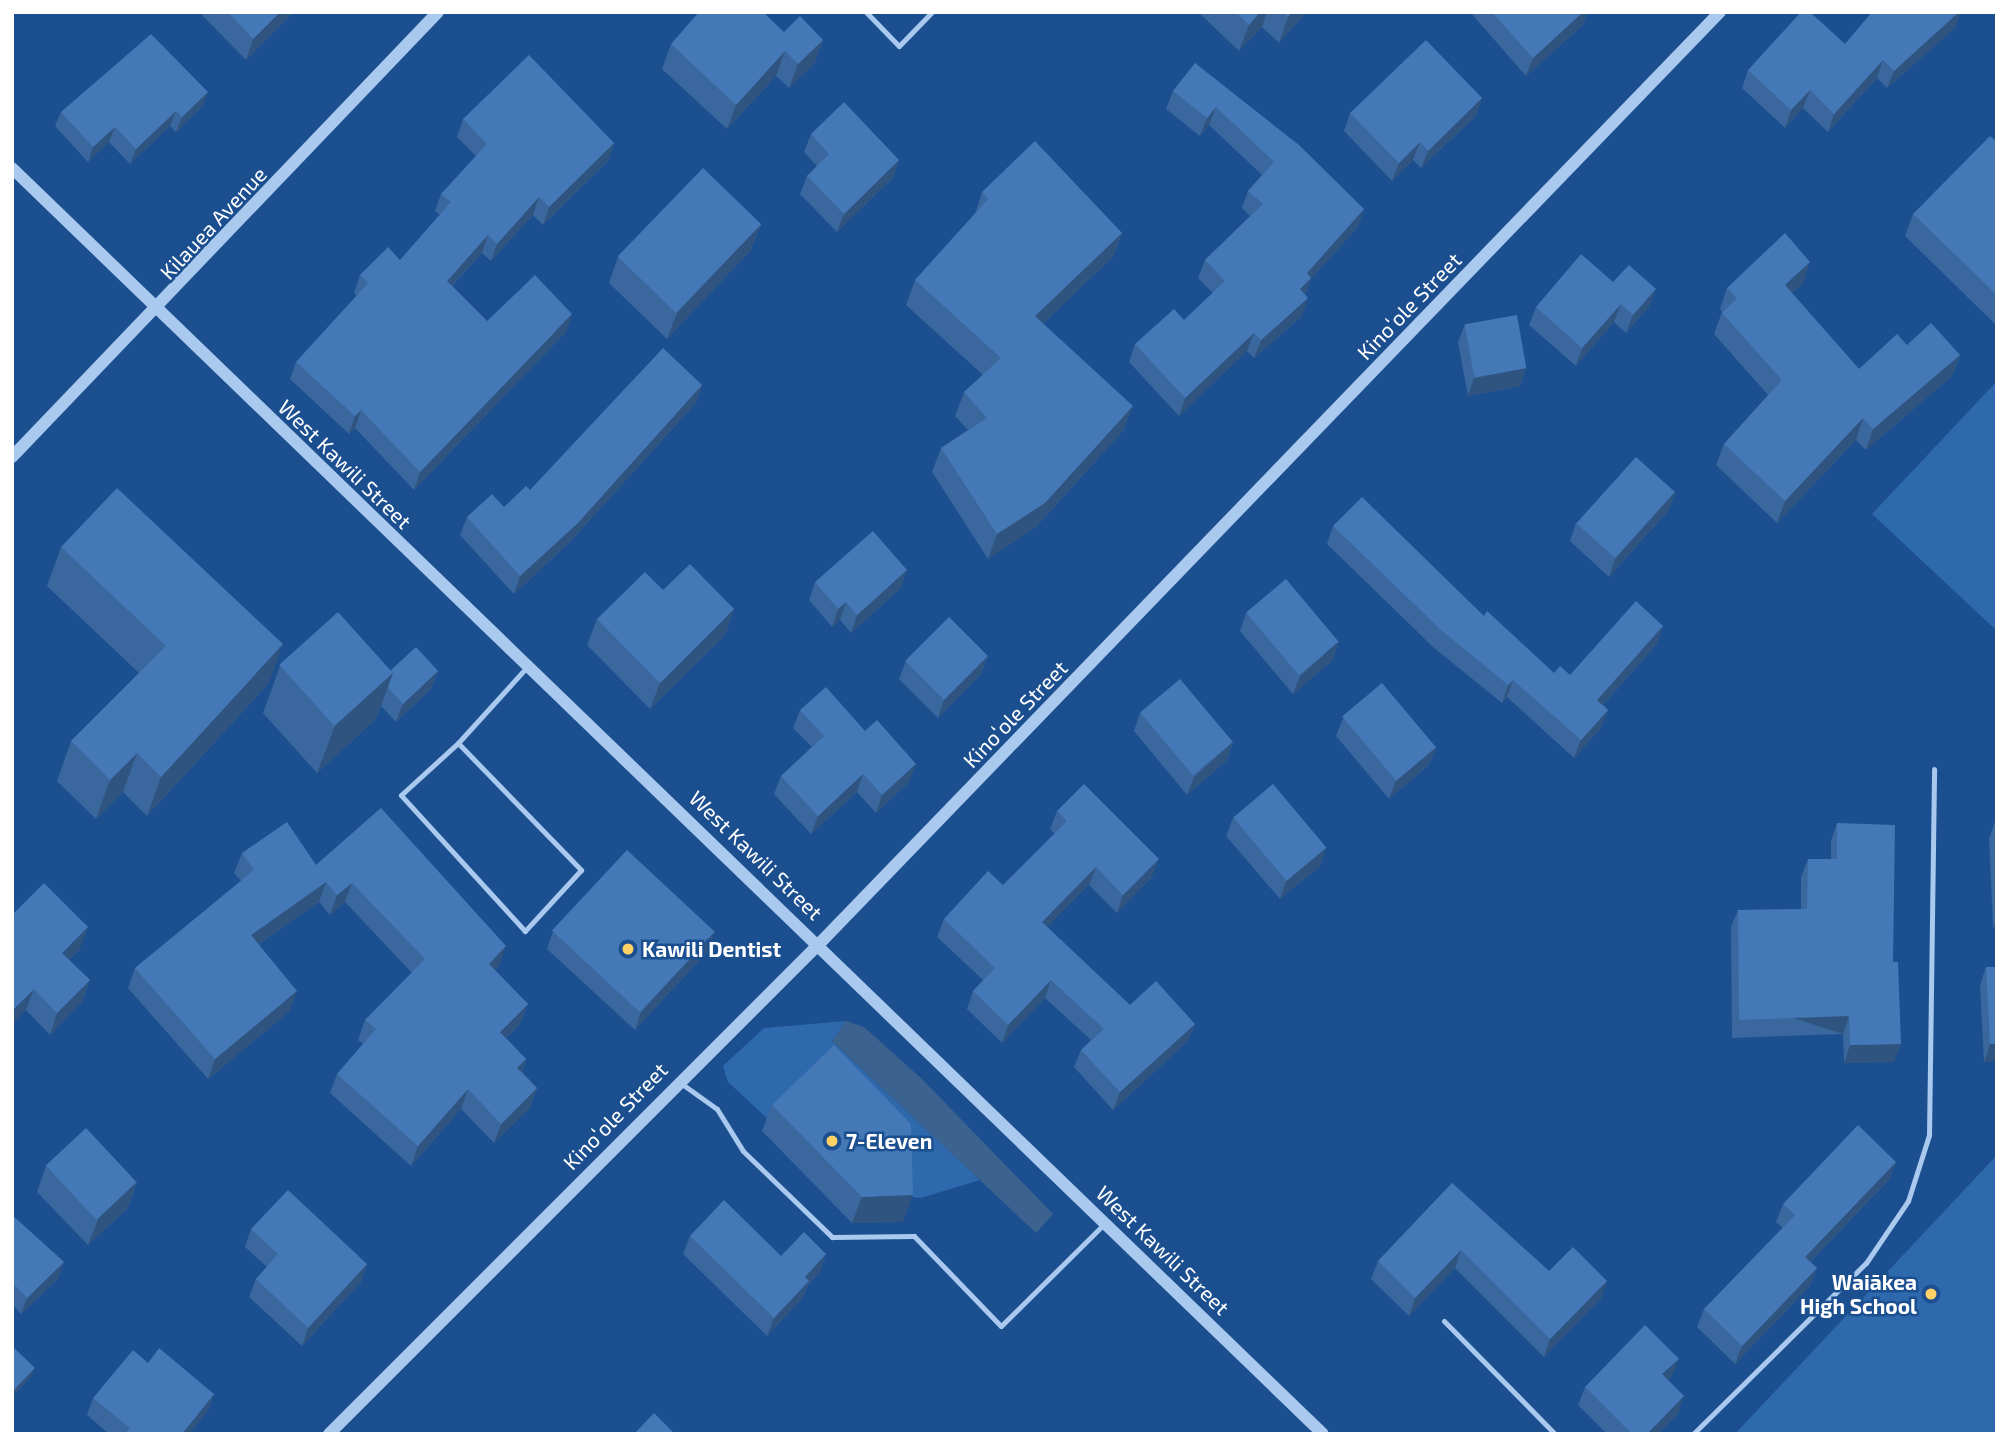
<!DOCTYPE html>
<meta charset="utf-8">
<style>
body{margin:0}
#map{position:relative;width:2009px;height:1446px;overflow:hidden;background:#1b4f8f;font-family:"Exo 2",sans-serif}
div>[style]{position:absolute}
.green>*{inset:0;background:#2e69ad}
.water>*{inset:0;background:#3c6290}
.service>*{height:5px;margin:-2.5px;padding:0 2.5px;transform-origin:2.5px;border-radius:2.5px;background:#a9c9ee}
.tertiary>*{height:12px;margin:-6px;padding:0 6px;transform-origin:6px;border-radius:6px;background:#a9c9ee}
.wall>*{inset:0;background:#3a679d}
.shaded-wall>*{inset:0;background:#305480;transform-origin:0 0}
.building>*{inset:0;background:#4478b7;transform-origin:0 0}
.dots>*{width:19px;height:19px;translate:-50% -50%;box-sizing:border-box;border:4px solid #1b4f8f;border-radius:50%}
span{translate:-50% -50%;white-space:nowrap;text-align:center;line-height:1.15;-webkit-text-stroke:5px #1b4f8f;paint-order:stroke}
.street-label{font-size:21px;color:#fff}
.poi-label{font-size:21px;color:#fff;font-weight:700}
.left{translate:0 -50%;text-align:left}
.right{translate:-100% -50%;text-align:right}
.frame{position:absolute;inset:0;border:14px solid #fff;pointer-events:none}
</style>
<div id="map">
<div class="green">
<i style="clip-path:polygon(1997px 381px,1997px 631px,1872px 514px)"></i>
<i style="clip-path:polygon(846px 1021px,832px 1041px,980px 1180px,921px 1198px,903px 1196px,771px 1122px,728px 1082px,723px 1066px,764px 1028px)"></i>
<i style="clip-path:polygon(1997px 1155px,1997px 1434px,1735px 1434px)"></i>
</div>
<div class="water">
<i style="clip-path:polygon(846px 1021px,864px 1027px,922px 1079px,1053px 1214px,1036px 1233px,832px 1041px)"></i>
</div>
<div class="service">
<i style="left:866px;top:12px;width:47px;rotate:45.9deg"></i>
<i style="left:899px;top:46px;width:47px;rotate:-45.9deg"></i>
<i style="left:458px;top:743px;width:177px;rotate:45.9deg"></i>
<i style="left:581px;top:870px;width:83px;rotate:132.6deg"></i>
<i style="left:525px;top:931px;width:184px;rotate:-132.4deg"></i>
<i style="left:401px;top:795px;width:77px;rotate:-42.4deg"></i>
<i style="left:458px;top:743px;width:101px;rotate:-47.8deg"></i>
<i style="left:682px;top:1084px;width:43px;rotate:35.5deg"></i>
<i style="left:717px;top:1109px;width:49px;rotate:58.2deg"></i>
<i style="left:743px;top:1151px;width:124px;rotate:44deg"></i>
<i style="left:832px;top:1237px;width:82px;rotate:-0.7deg"></i>
<i style="left:914px;top:1236px;width:125px;rotate:46deg"></i>
<i style="left:1001px;top:1326px;width:146px;rotate:-44.7deg"></i>
<i style="left:1444px;top:1321px;width:158px;rotate:45.5deg"></i>
<i style="left:1693px;top:1434px;width:243px;rotate:-44.7deg"></i>
<i style="left:1866px;top:1263px;width:75px;rotate:-55.9deg"></i>
<i style="left:1908px;top:1201px;width:69px;rotate:-72.3deg"></i>
<i style="left:1929px;top:1135px;width:366px;rotate:-89.2deg"></i>
</div>
<div class="tertiary">
<i style="left:12px;top:168px;width:1822px;rotate:44deg"></i>
<i style="left:12px;top:457px;width:616px;rotate:-46.25deg"></i>
<i style="left:329px;top:1434px;width:694px;rotate:-45deg"></i>
<i style="left:820px;top:943px;width:1295px;rotate:-45.97deg"></i>
</div>
<div class="wall">
<i style="clip-path:polygon(199px 12px,291px 12px,290px 16px,246px 60px)"></i>
<i style="clip-path:polygon(1201px 12px,1307px 12px,1279px 43px,1262px 27px,1239px 51px,1200px 14px)"></i>
<i style="clip-path:polygon(1470px 12px,1587px 12px,1583px 25px,1526px 76px)"></i>
<i style="clip-path:polygon(1960px 14px,1955px 28px,1887px 88px,1877px 78px,1828px 132px,1803px 108px,1785px 128px,1742px 88px,1748px 70px)"></i>
<i style="clip-path:polygon(784px 32px,823px 40px,814px 64px,789px 88px,776px 76px,727px 129px,662px 69px,671px 44px)"></i>
<i style="clip-path:polygon(1195px 63px,1364px 209px,1358px 227px,1311px 279px,1305px 295px,1302px 316px,1254px 358px,1247px 351px,1179px 416px,1129px 362px,1135px 344px,1184px 320px,1213px 293px,1198px 278px,1205px 260px,1250px 216px,1242px 208px,1248px 191px,1262px 175px,1209px 125px,1200px 136px,1166px 109px,1173px 91px)"></i>
<i style="clip-path:polygon(208px 92px,203px 106px,176px 132px,170px 126px,130px 164px,109px 142px,88px 162px,55px 126px,61px 112px)"></i>
<i style="clip-path:polygon(1482px 98px,1476px 116px,1421px 168px,1413px 160px,1392px 181px,1344px 131px,1350px 113px)"></i>
<i style="clip-path:polygon(463px 119px,614px 143px,608px 161px,543px 225px,533px 215px,491px 261px,482px 253px,452px 286px,487px 321px,566px 332px,414px 490px,355px 428px,349px 434px,290px 379px,296px 362px,357px 296px,354px 293px,360px 275px,400px 260px,440px 215px,435px 211px,441px 194px,476px 156px,457px 137px)"></i>
<i style="clip-path:polygon(811px 134px,899px 160px,893px 178px,837px 232px,800px 194px,807px 176px,817px 166px,804px 152px)"></i>
<i style="clip-path:polygon(1997px 142px,1997px 326px,1905px 236px,1913px 214px)"></i>
<i style="clip-path:polygon(982px 192px,1122px 233px,1113px 257px,1043px 323px,1124px 430px,1036px 527px,988px 559px,932px 472px,941px 448px,968px 430px,955px 416px,964px 392px,983px 375px,906px 305px,915px 280px,975px 214px)"></i>
<i style="clip-path:polygon(761px 224px,751px 250px,667px 339px,609px 283px,618px 257px)"></i>
<i style="clip-path:polygon(1613px 282px,1649px 307px,1626px 333px,1614px 322px,1576px 366px,1529px 325px,1536px 307px)"></i>
<i style="clip-path:polygon(1803px 283px,1792px 293px,1859px 369px,1907px 345px,1960px 355px,1952px 376px,1866px 450px,1856px 440px,1777px 523px,1716px 465px,1724px 444px,1768px 395px,1714px 334px,1722px 312px,1720px 309px,1727px 288px)"></i>
<i style="clip-path:polygon(1465px 324px,1526px 368px,1520px 386px,1468px 396px,1458px 342px)"></i>
<i style="clip-path:polygon(702px 385px,696px 403px,570px 542px,514px 594px,460px 535px,467px 517px,504px 507px)"></i>
<i style="clip-path:polygon(1675px 492px,1669px 510px,1609px 577px,1570px 541px,1576px 523px)"></i>
<i style="clip-path:polygon(1333px 526px,1484px 616px,1554px 673px,1570px 675px,1657px 644px,1603px 705px,1608px 710px,1601px 728px,1574px 758px,1507px 697px,1502px 703px,1433px 647px,1327px 544px)"></i>
<i style="clip-path:polygon(61px 547px,269px 683px,147px 816px,123px 792px,96px 819px,57px 781px,71px 741px,139px 673px,47px 586px)"></i>
<i style="clip-path:polygon(815px 582px,901px 588px,851px 633px,840px 620px,832px 627px,809px 600px)"></i>
<i style="clip-path:polygon(663px 590px,734px 609px,725px 635px,650px 709px,587px 645px,597px 619px)"></i>
<i style="clip-path:polygon(1246px 613px,1333px 660px,1293px 694px,1240px 631px)"></i>
<i style="clip-path:polygon(988px 656px,981px 674px,938px 718px,899px 679px,906px 661px)"></i>
<i style="clip-path:polygon(280px 666px,391px 670px,438px 671px,431px 689px,396px 722px,381px 706px,376px 719px,317px 773px,263px 713px)"></i>
<i style="clip-path:polygon(800px 710px,909px 782px,876px 813px,857px 792px,811px 834px,774px 794px,781px 776px,812px 747px,793px 728px)"></i>
<i style="clip-path:polygon(1140px 713px,1233px 742px,1227px 760px,1187px 795px,1134px 731px)"></i>
<i style="clip-path:polygon(1343px 718px,1436px 747px,1429px 765px,1389px 799px,1336px 736px)"></i>
<i style="clip-path:polygon(381px 808px,499px 966px,495px 970px,528px 1004px,520px 1024px,506px 1038px,526px 1059px,522px 1072px,537px 1088px,530px 1108px,494px 1143px,461px 1109px,411px 1166px,330px 1093px,337px 1074px,363px 1044px,358px 1040px,365px 1020px,412px 973px,345px 902px,330px 915px,319px 902px,259px 944px,290px 1011px,208px 1079px,128px 988px,135px 968px,241px 881px,234px 873px,242px 853px,316px 865px)"></i>
<i style="clip-path:polygon(1057px 811px,1152px 877px,1117px 913px,1089px 885px,1047px 927px,1130px 1005px,1195px 1024px,1188px 1041px,1113px 1110px,1074px 1067px,1081px 1050px,1091px 1040px,1045px 998px,1002px 1043px,967px 1009px,973px 991px,983px 980px,937px 937px,944px 919px,1003px 885px,1055px 834px,1050px 829px)"></i>
<i style="clip-path:polygon(1233px 818px,1326px 848px,1320px 866px,1280px 899px,1226px 836px)"></i>
<i style="clip-path:polygon(1995px 821px,1997px 821px,1997px 928px,1993px 928px,1989px 839px)"></i>
<i style="clip-path:polygon(1837px 823px,1893px 962px,1894px 1062px,1844px 1063px,1843px 1034px,1732px 1038px,1731px 927px,1738px 910px,1801px 909px,1801px 877px,1808px 859px,1831px 859px,1831px 841px)"></i>
<i style="clip-path:polygon(12px 915px,80px 949px,69px 960px,90px 980px,82px 1002px,50px 1035px,26px 1010px)"></i>
<i style="clip-path:polygon(553px 931px,709px 950px,635px 1030px,547px 949px)"></i>
<i style="clip-path:polygon(1986px 967px,1997px 967px,1997px 1061px,1984px 1062px,1980px 985px)"></i>
<i style="clip-path:polygon(772px 1105px,903px 1222px,852px 1223px,762px 1131px)"></i>
<i style="clip-path:polygon(1896px 1162px,1889px 1180px,1810px 1262px,1817px 1268px,1810px 1286px,1735px 1364px,1697px 1327px,1704px 1309px,1783px 1228px,1776px 1222px,1783px 1204px)"></i>
<i style="clip-path:polygon(46px 1166px,137px 1182px,128px 1208px,88px 1245px,37px 1192px)"></i>
<i style="clip-path:polygon(1452px 1183px,1549px 1271px,1601px 1299px,1544px 1357px,1455px 1268px,1409px 1316px,1371px 1279px,1378px 1261px)"></i>
<i style="clip-path:polygon(12px 1215px,64px 1262px,58px 1279px,21px 1314px,12px 1304px)"></i>
<i style="clip-path:polygon(251px 1229px,367px 1264px,361px 1282px,302px 1346px,249px 1297px,256px 1279px,267px 1267px,245px 1247px)"></i>
<i style="clip-path:polygon(690px 1236px,781px 1256px,826px 1254px,820px 1272px,808px 1285px,802px 1299px,767px 1336px,683px 1254px)"></i>
<i style="clip-path:polygon(148px 1363px,214px 1394px,208px 1411px,189px 1434px,109px 1434px,87px 1415px,93px 1398px)"></i>
<i style="clip-path:polygon(1672px 1376px,1668px 1380px,1678px 1414px,1658px 1434px,1607px 1434px,1578px 1405px,1585px 1387px)"></i>
</div>
<div class="shaded-wall">
<i style="clip-path:polygon(280px 12px,291px 12px,290px 16px,246px 60px,253px 39px)"></i>
<i style="clip-path:polygon(1260px 12px,1267px 12px,1262px 27px,1239px 51px,1249px 25px)"></i>
<i style="clip-path:polygon(1292px 12px,1307px 12px,1279px 43px,1288px 17px)"></i>
<i style="clip-path:polygon(1583px 12px,1587px 12px,1583px 25px,1526px 76px,1533px 58px)"></i>
<i style="clip-path:polygon(1955px 12px,1962px 12px,1960px 14px,1955px 28px,1887px 88px,1894px 71px)"></i>
<i style="clip-path:polygon(823px 40px,814px 64px,789px 88px,798px 64px)"></i>
<i style="clip-path:polygon(785px 51px,776px 76px,727px 129px,736px 105px)"></i>
<i style="clip-path:polygon(1883px 60px,1877px 78px,1828px 132px,1834px 114px)"></i>
<i style="clip-path:polygon(1810px 90px,1803px 108px,1785px 128px,1791px 110px)"></i>
<i style="clip-path:polygon(208px 92px,203px 106px,176px 132px,182px 117px)"></i>
<i style="clip-path:polygon(1482px 98px,1476px 116px,1421px 168px,1428px 151px)"></i>
<i style="clip-path:polygon(1216px 107px,1209px 125px,1200px 136px,1207px 118px)"></i>
<i style="clip-path:polygon(176px 111px,170px 126px,130px 164px,136px 149px)"></i>
<i style="clip-path:polygon(115px 127px,109px 142px,88px 162px,93px 147px)"></i>
<i style="clip-path:polygon(1420px 142px,1413px 160px,1392px 181px,1399px 163px)"></i>
<i style="clip-path:polygon(614px 143px,608px 161px,543px 225px,549px 207px)"></i>
<i style="clip-path:polygon(899px 160px,893px 178px,837px 232px,844px 214px)"></i>
<i style="clip-path:polygon(539px 197px,533px 215px,491px 261px,497px 244px)"></i>
<i style="clip-path:polygon(1364px 209px,1358px 227px,1311px 279px,1305px 295px,1300px 289px,1307px 273px)"></i>
<i style="clip-path:polygon(761px 224px,751px 250px,667px 339px,677px 313px)"></i>
<i style="clip-path:polygon(1122px 233px,1113px 257px,1026px 340px,1035px 316px)"></i>
<i style="clip-path:polygon(488px 235px,482px 253px,440px 298px,447px 281px)"></i>
<i style="clip-path:polygon(1810px 262px,1803px 283px,1777px 306px,1785px 285px)"></i>
<i style="clip-path:polygon(1656px 289px,1649px 307px,1626px 333px,1633px 315px)"></i>
<i style="clip-path:polygon(1308px 298px,1302px 316px,1254px 358px,1261px 340px)"></i>
<i style="clip-path:polygon(1621px 304px,1614px 322px,1576px 366px,1582px 348px)"></i>
<i style="clip-path:polygon(572px 314px,566px 332px,414px 490px,420px 472px)"></i>
<i style="clip-path:polygon(1254px 333px,1247px 351px,1179px 416px,1185px 398px)"></i>
<i style="clip-path:polygon(1960px 355px,1952px 376px,1866px 450px,1873px 429px)"></i>
<i style="clip-path:polygon(1526px 368px,1520px 386px,1468px 396px,1474px 378px)"></i>
<i style="clip-path:polygon(702px 385px,696px 403px,570px 542px,514px 594px,520px 576px)"></i>
<i style="clip-path:polygon(1133px 406px,1124px 430px,1036px 527px,988px 559px,997px 534px)"></i>
<i style="clip-path:polygon(361px 410px,355px 428px,349px 434px,355px 416px)"></i>
<i style="clip-path:polygon(1863px 418px,1856px 440px,1777px 523px,1785px 501px)"></i>
<i style="clip-path:polygon(1675px 492px,1669px 510px,1609px 577px,1615px 559px)"></i>
<i style="clip-path:polygon(907px 570px,901px 588px,851px 633px,857px 615px)"></i>
<i style="clip-path:polygon(846px 602px,840px 620px,832px 627px,838px 609px)"></i>
<i style="clip-path:polygon(734px 609px,725px 635px,650px 709px,660px 683px)"></i>
<i style="clip-path:polygon(1663px 626px,1657px 644px,1591px 718px,1597px 700px)"></i>
<i style="clip-path:polygon(1339px 642px,1333px 660px,1293px 694px,1300px 676px)"></i>
<i style="clip-path:polygon(283px 644px,269px 683px,147px 816px,161px 777px)"></i>
<i style="clip-path:polygon(988px 656px,981px 674px,938px 718px,944px 700px)"></i>
<i style="clip-path:polygon(438px 671px,431px 689px,396px 722px,403px 704px)"></i>
<i style="clip-path:polygon(393px 673px,376px 719px,317px 773px,335px 726px)"></i>
<i style="clip-path:polygon(1513px 680px,1507px 697px,1502px 703px,1508px 685px)"></i>
<i style="clip-path:polygon(1608px 710px,1601px 728px,1574px 758px,1581px 740px)"></i>
<i style="clip-path:polygon(1233px 742px,1227px 760px,1187px 795px,1194px 777px)"></i>
<i style="clip-path:polygon(1436px 747px,1429px 765px,1389px 799px,1396px 781px)"></i>
<i style="clip-path:polygon(137px 753px,123px 792px,96px 819px,110px 780px)"></i>
<i style="clip-path:polygon(916px 764px,909px 782px,876px 813px,882px 795px)"></i>
<i style="clip-path:polygon(863px 774px,857px 792px,811px 834px,818px 816px)"></i>
<i style="clip-path:polygon(1326px 848px,1320px 866px,1280px 899px,1286px 881px)"></i>
<i style="clip-path:polygon(1159px 859px,1152px 877px,1117px 913px,1123px 895px)"></i>
<i style="clip-path:polygon(1096px 867px,1089px 885px,1035px 940px,1042px 922px)"></i>
<i style="clip-path:polygon(326px 882px,319px 902px,244px 954px,251px 935px)"></i>
<i style="clip-path:polygon(352px 883px,345px 902px,330px 915px,337px 895px)"></i>
<i style="clip-path:polygon(1997px 918px,1997px 928px,1993px 928px)"></i>
<i style="clip-path:polygon(88px 927px,80px 949px,55px 974px,62px 953px)"></i>
<i style="clip-path:polygon(715px 932px,709px 950px,635px 1030px,641px 1012px)"></i>
<i style="clip-path:polygon(506px 946px,499px 966px,482px 984px,489px 964px)"></i>
<i style="clip-path:polygon(90px 980px,82px 1002px,50px 1035px,57px 1013px)"></i>
<i style="clip-path:polygon(1051px 980px,1045px 998px,1002px 1043px,1008px 1025px)"></i>
<i style="clip-path:polygon(34px 989px,26px 1010px,12px 1025px,12px 1011px)"></i>
<i style="clip-path:polygon(297px 991px,290px 1011px,208px 1079px,215px 1059px)"></i>
<i style="clip-path:polygon(528px 1004px,520px 1024px,493px 1051px,500px 1032px)"></i>
<i style="left:1849px;top:1016px;width:19px;height:110px;rotate:108deg"></i>
<i style="clip-path:polygon(1195px 1024px,1188px 1041px,1113px 1110px,1120px 1092px)"></i>
<i style="clip-path:polygon(1901px 1044px,1894px 1062px,1844px 1063px,1850px 1045px)"></i>
<i style="clip-path:polygon(1990px 1044px,1997px 1044px,1997px 1061px,1984px 1062px)"></i>
<i style="clip-path:polygon(526px 1059px,519px 1079px,517px 1068px)"></i>
<i style="clip-path:polygon(537px 1088px,530px 1108px,494px 1143px,501px 1124px)"></i>
<i style="clip-path:polygon(468px 1089px,461px 1109px,411px 1166px,418px 1146px)"></i>
<i style="clip-path:polygon(1896px 1162px,1889px 1180px,1798px 1274px,1805px 1257px)"></i>
<i style="clip-path:polygon(137px 1182px,128px 1208px,88px 1245px,98px 1219px)"></i>
<i style="clip-path:polygon(913px 1195px,903px 1222px,852px 1223px,862px 1197px)"></i>
<i style="clip-path:polygon(1461px 1250px,1455px 1268px,1409px 1316px,1415px 1298px)"></i>
<i style="clip-path:polygon(826px 1254px,820px 1272px,808px 1285px,802px 1299px,767px 1336px,774px 1318px,805px 1277px)"></i>
<i style="clip-path:polygon(64px 1262px,58px 1279px,21px 1314px,27px 1298px)"></i>
<i style="clip-path:polygon(367px 1264px,361px 1282px,302px 1346px,308px 1328px)"></i>
<i style="clip-path:polygon(1817px 1268px,1810px 1286px,1735px 1364px,1742px 1346px)"></i>
<i style="clip-path:polygon(1607px 1281px,1601px 1299px,1544px 1357px,1550px 1339px)"></i>
<i style="clip-path:polygon(1679px 1359px,1672px 1376px,1656px 1392px,1662px 1374px)"></i>
<i style="clip-path:polygon(35px 1368px,31px 1377px,12px 1397px,12px 1392px)"></i>
<i style="clip-path:polygon(214px 1394px,208px 1411px,189px 1434px,182px 1434px)"></i>
<i style="clip-path:polygon(1684px 1396px,1678px 1414px,1658px 1434px,1647px 1434px)"></i>
</div>
<div class="building">
<i style="clip-path:polygon(228px 12px,280px 12px,253px 39px)"></i>
<i style="clip-path:polygon(699px 12px,763px 12px,784px 32px,800px 16px,823px 40px,798px 64px,785px 51px,736px 105px,671px 44px)"></i>
<i style="clip-path:polygon(1236px 12px,1260px 12px,1249px 25px)"></i>
<i style="clip-path:polygon(1284px 12px,1292px 12px,1288px 17px)"></i>
<i style="clip-path:polygon(1492px 12px,1583px 12px,1533px 58px)"></i>
<i style="clip-path:polygon(1801px 12px,1810px 12px,1845px 44px,1872px 12px,1959px 12px,1894px 71px,1883px 60px,1834px 114px,1810px 90px,1791px 110px,1748px 70px)"></i>
<i style="clip-path:polygon(151px 34px,208px 92px,182px 117px,176px 111px,136px 149px,115px 127px,93px 147px,61px 112px)"></i>
<i style="clip-path:polygon(1426px 40px,1482px 98px,1428px 151px,1420px 142px,1399px 163px,1350px 113px)"></i>
<i style="clip-path:polygon(529px 55px,614px 143px,549px 207px,539px 197px,497px 244px,488px 235px,447px 281px,487px 321px,535px 275px,572px 314px,420px 472px,361px 410px,355px 416px,296px 362px,368px 283px,360px 275px,388px 247px,400px 260px,451px 202px,441px 194px,487px 144px,463px 119px)"></i>
<i style="clip-path:polygon(1195px 63px,1299px 145px,1364px 209px,1307px 273px,1311px 278px,1300px 289px,1308px 298px,1261px 340px,1254px 333px,1185px 398px,1135px 344px,1174px 309px,1184px 320px,1225px 281px,1205px 260px,1263px 204px,1248px 191px,1274px 162px,1216px 107px,1207px 118px,1173px 91px)"></i>
<i style="clip-path:polygon(844px 102px,899px 160px,844px 214px,807px 176px,829px 154px,811px 134px)"></i>
<i style="clip-path:polygon(1990px 136px,1997px 142px,1997px 295px,1913px 214px)"></i>
<i style="clip-path:polygon(1035px 141px,1122px 233px,1035px 316px,1133px 406px,1045px 503px,997px 534px,941px 448px,987px 418px,964px 392px,1001px 358px,915px 280px,988px 199px,982px 192px)"></i>
<i style="left:703px;top:168px;width:81px;height:123px;rotate:44deg"></i>
<i style="clip-path:polygon(1785px 233px,1810px 262px,1785px 285px,1859px 369px,1897px 334px,1907px 345px,1931px 323px,1960px 355px,1873px 429px,1863px 418px,1785px 501px,1724px 444px,1782px 380px,1722px 313px,1737px 298px,1727px 288px)"></i>
<i style="clip-path:polygon(1581px 254px,1613px 282px,1629px 265px,1656px 289px,1633px 315px,1621px 304px,1582px 348px,1536px 307px)"></i>
<i style="left:1517px;top:315px;width:54px;height:53px;rotate:80deg"></i>
<i style="clip-path:polygon(663px 348px,702px 385px,577px 524px,520px 576px,467px 517px,492px 494px,504px 507px,526px 486px,530px 490px)"></i>
<i style="left:1636px;top:457px;width:52px;height:89px;rotate:42deg"></i>
<i style="clip-path:polygon(117px 488px,283px 644px,161px 777px,137px 753px,110px 780px,71px 741px,166px 646px,61px 547px)"></i>
<i style="clip-path:polygon(1362px 497px,1484px 616px,1487px 611px,1554px 673px,1560px 666px,1570px 675px,1636px 601px,1663px 626px,1597px 700px,1608px 710px,1581px 740px,1513px 680px,1508px 685px,1440px 629px,1333px 526px)"></i>
<i style="clip-path:polygon(873px 531px,907px 570px,857px 615px,846px 602px,838px 609px,815px 582px)"></i>
<i style="clip-path:polygon(690px 564px,734px 609px,660px 683px,597px 619px,645px 572px,663px 590px)"></i>
<i style="left:1286px;top:579px;width:82px;height:52px;rotate:50deg"></i>
<i style="left:338px;top:612px;width:82px;height:79px;rotate:48deg"></i>
<i style="left:949px;top:617px;width:55px;height:62px;rotate:45deg"></i>
<i style="clip-path:polygon(416px 647px,438px 671px,403px 704px,388px 688px,393px 673px,391px 670px)"></i>
<i style="left:1180px;top:679px;width:82px;height:52px;rotate:50deg"></i>
<i style="left:1382px;top:683px;width:84px;height:52px;rotate:50deg"></i>
<i style="clip-path:polygon(826px 687px,865px 731px,877px 720px,916px 764px,882px 795px,863px 774px,818px 816px,781px 776px,824px 736px,800px 710px)"></i>
<i style="clip-path:polygon(1084px 784px,1159px 859px,1123px 895px,1096px 867px,1042px 922px,1130px 1005px,1156px 981px,1195px 1024px,1120px 1092px,1081px 1050px,1104px 1029px,1051px 980px,1008px 1025px,973px 991px,995px 968px,944px 919px,988px 871px,1003px 885px,1067px 821px,1057px 811px)"></i>
<i style="left:1273px;top:784px;width:83px;height:52px;rotate:50deg"></i>
<i style="clip-path:polygon(381px 808px,506px 946px,489px 964px,528px 1004px,500px 1032px,526px 1059px,517px 1068px,537px 1088px,501px 1124px,468px 1089px,418px 1146px,337px 1074px,376px 1029px,365px 1020px,425px 959px,352px 883px,337px 895px,326px 882px,251px 935px,297px 991px,215px 1059px,135px 968px,254px 870px,242px 853px,287px 822px,316px 865px)"></i>
<i style="clip-path:polygon(1995px 821px,1997px 821px,1997px 849px)"></i>
<i style="clip-path:polygon(1837px 823px,1895px 825px,1893px 962px,1898px 962px,1901px 1044px,1850px 1045px,1849px 1016px,1739px 1020px,1738px 910px,1807px 909px,1808px 859px,1837px 859px)"></i>
<i style="left:627px;top:850px;width:120px;height:110px;rotate:43deg"></i>
<i style="clip-path:polygon(44px 883px,88px 927px,62px 953px,90px 980px,57px 1013px,34px 989px,12px 1011px,12px 915px)"></i>
<i style="clip-path:polygon(1986px 967px,1997px 967px,1997px 1044px,1990px 1044px)"></i>
<i style="clip-path:polygon(834px 1045px,911px 1124px,913px 1195px,862px 1197px,772px 1105px)"></i>
<i style="clip-path:polygon(1858px 1125px,1896px 1162px,1805px 1257px,1817px 1268px,1742px 1346px,1704px 1309px,1795px 1215px,1783px 1204px)"></i>
<i style="left:86px;top:1128px;width:74px;height:55px;rotate:47deg"></i>
<i style="clip-path:polygon(1452px 1183px,1549px 1271px,1573px 1247px,1607px 1281px,1550px 1339px,1461px 1250px,1415px 1298px,1378px 1261px)"></i>
<i style="clip-path:polygon(288px 1190px,367px 1264px,308px 1328px,256px 1279px,278px 1254px,251px 1229px)"></i>
<i style="clip-path:polygon(724px 1200px,781px 1256px,804px 1232px,826px 1254px,805px 1277px,809px 1281px,774px 1318px,690px 1236px)"></i>
<i style="clip-path:polygon(12px 1215px,64px 1262px,27px 1298px,12px 1282px)"></i>
<i style="clip-path:polygon(1645px 1325px,1679px 1359px,1662px 1374px,1684px 1396px,1647px 1434px,1632px 1434px,1585px 1387px)"></i>
<i style="clip-path:polygon(12px 1346px,35px 1368px,12px 1392px)"></i>
<i style="clip-path:polygon(159px 1348px,214px 1394px,182px 1434px,125px 1434px,130px 1428px,93px 1398px,133px 1350px,148px 1363px)"></i>
<i style="clip-path:polygon(654px 1413px,675px 1434px,634px 1434px)"></i>
</div>
<div class="dots">
<i style="left:628px;top:949px;background:#ffd166"></i>
<i style="left:832px;top:1141px;background:#ffd166"></i>
<i style="left:1931px;top:1294px;background:#ffd166"></i>
</div>
<div class="street-label">
<span style="left:213px;top:223px;rotate:-47deg">Kilauea Avenue</span>
<span style="left:1409px;top:306px;rotate:-46deg">Kinoʻole Street</span>
<span style="left:345px;top:464px;rotate:44deg">West Kawili Street</span>
<span style="left:1015px;top:714px;rotate:-46deg">Kinoʻole Street</span>
<span style="left:756px;top:855px;rotate:44deg">West Kawili Street</span>
<span style="left:615px;top:1116px;rotate:-46deg">Kinoʻole Street</span>
<span style="left:1163px;top:1250px;rotate:44deg">West Kawili Street</span>
</div>
<div class="poi-label">
<span class="left" style="left:642px;top:949px">Kawili Dentist</span>
<span class="left" style="left:846px;top:1141px">7-Eleven</span>
<span class="right" style="left:1917px;top:1294px">Waiākea<br>High School</span>
</div>
<div class="frame"></div>
</div>
